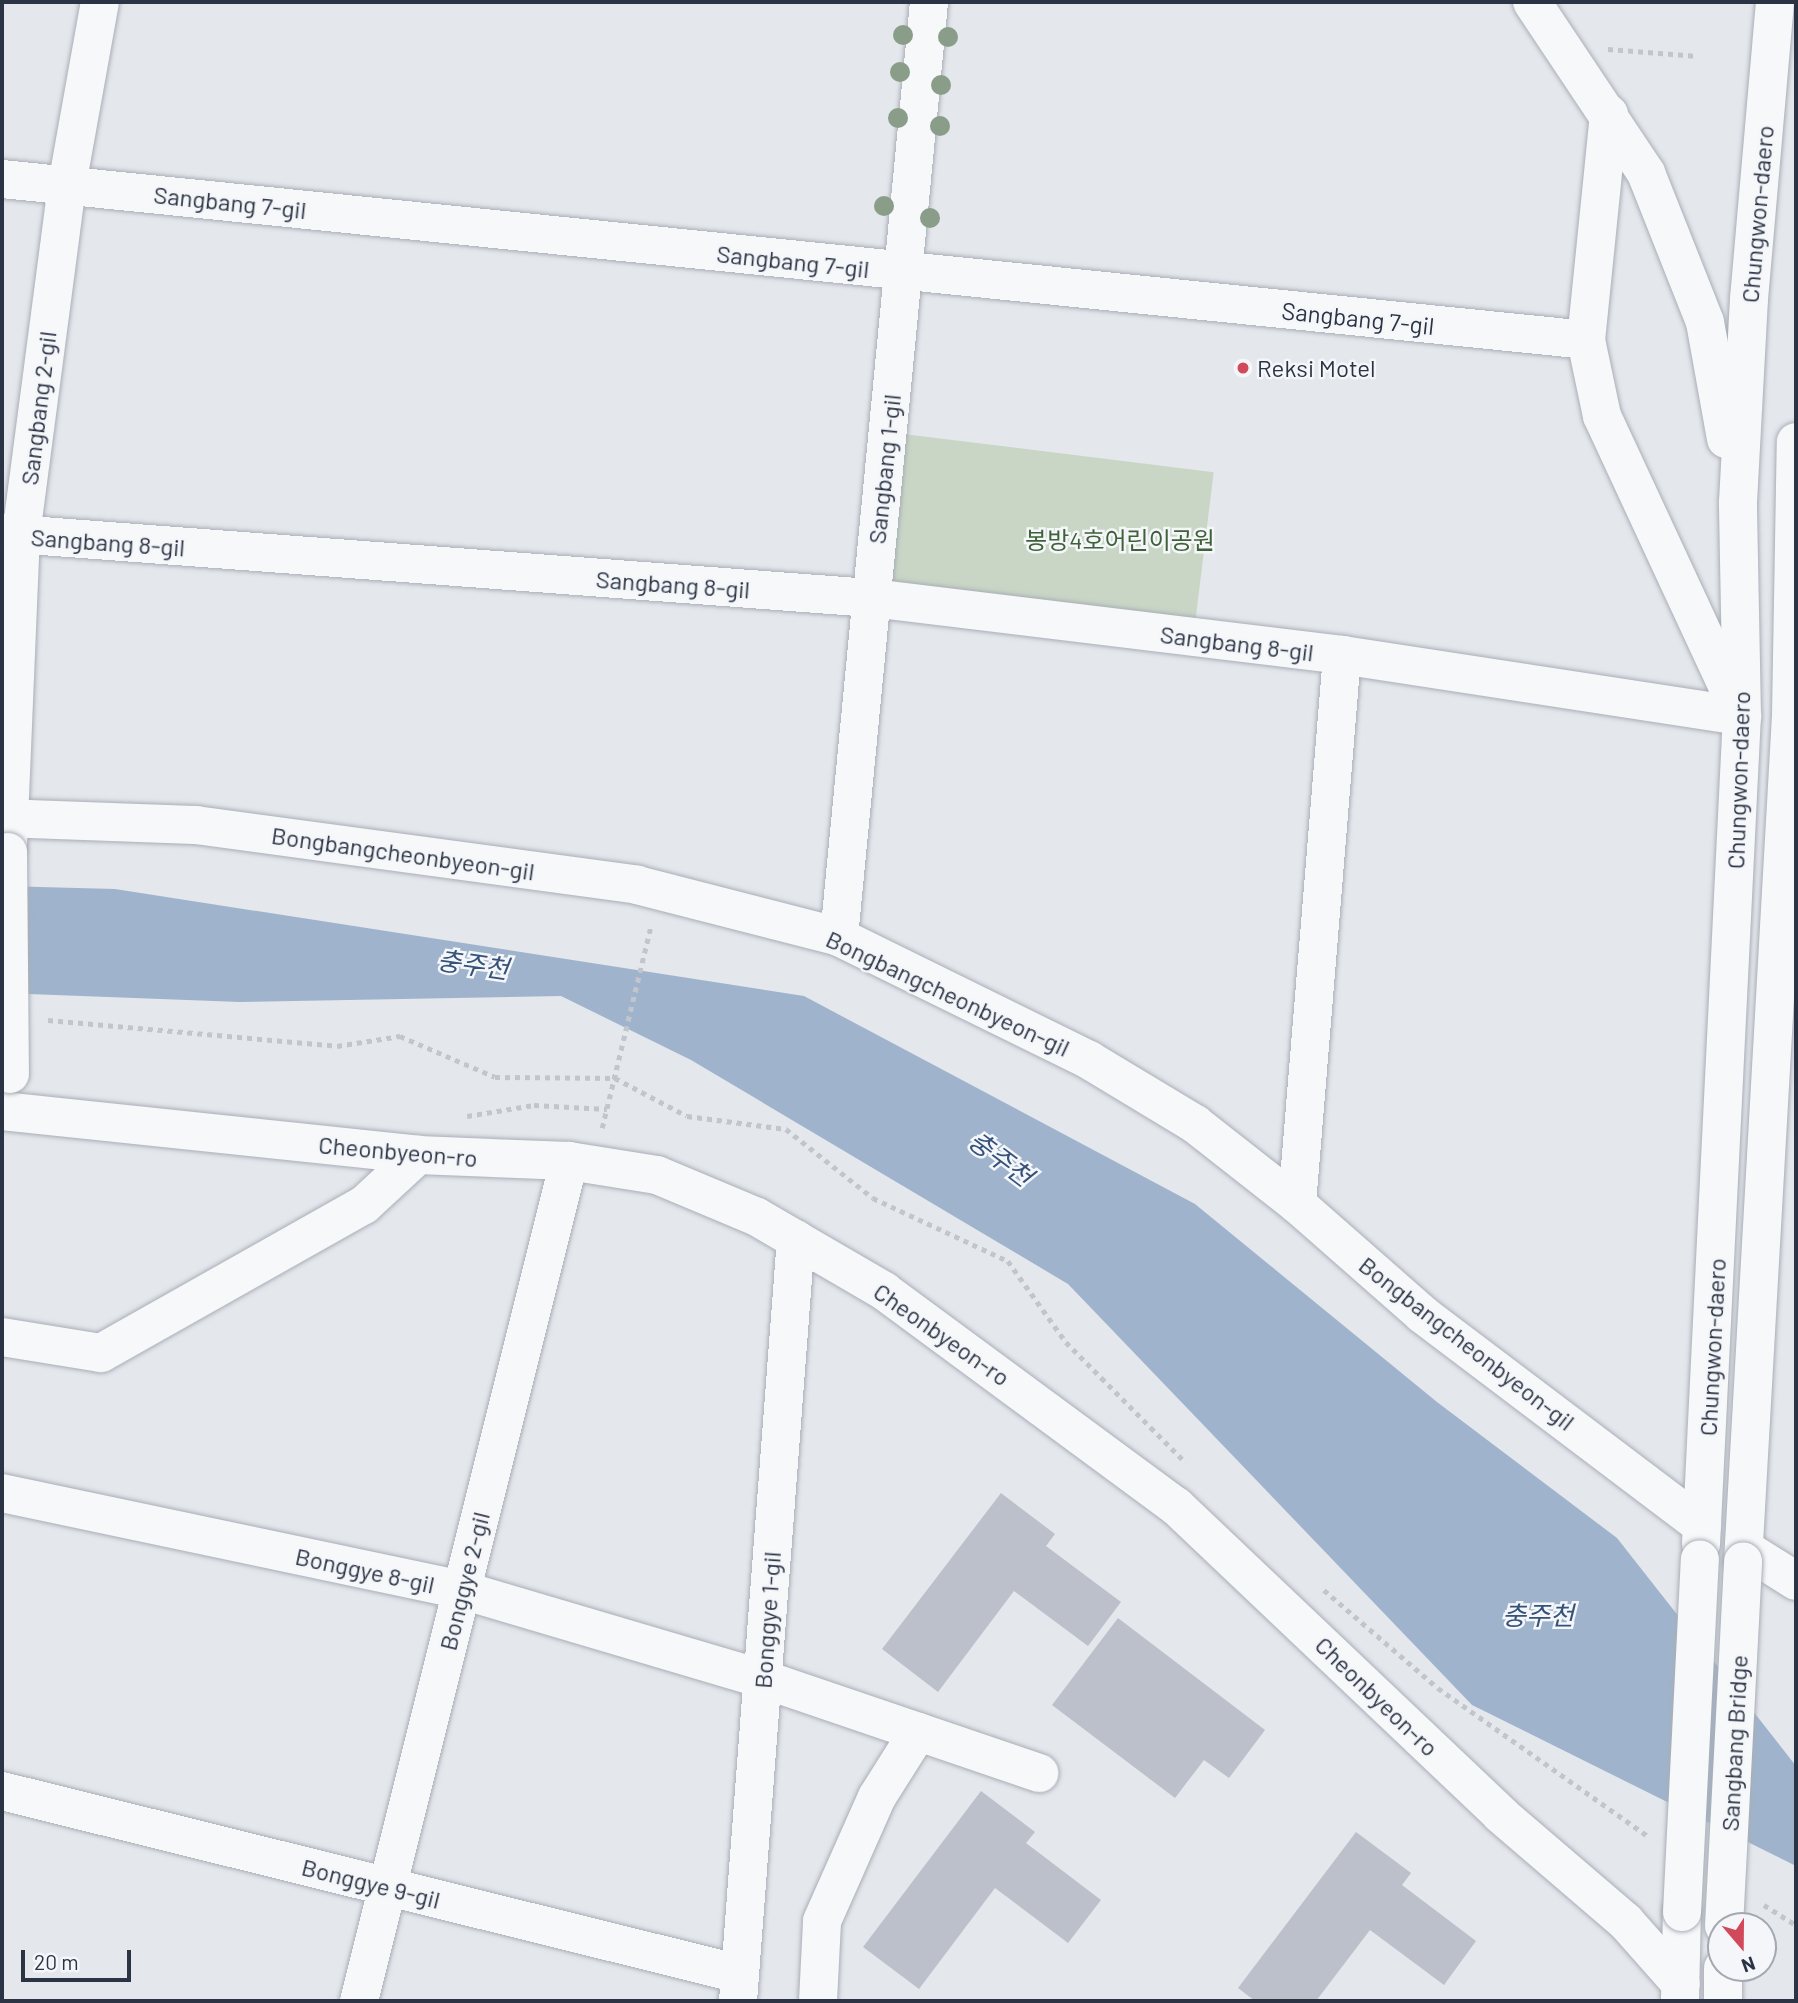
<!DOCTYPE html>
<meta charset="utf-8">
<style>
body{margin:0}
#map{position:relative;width:1798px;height:2003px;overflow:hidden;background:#e4e7ec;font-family:Barlow,"Noto Sans KR",sans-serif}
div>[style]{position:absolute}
.green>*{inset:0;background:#c9d6c5;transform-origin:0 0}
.water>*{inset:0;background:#9fb4cc}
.building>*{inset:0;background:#bbc0ca}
.path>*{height:4.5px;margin-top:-2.25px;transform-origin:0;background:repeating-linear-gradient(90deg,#c2c5cb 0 5px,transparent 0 10px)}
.roads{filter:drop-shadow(0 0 2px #a9aeb7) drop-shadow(0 0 2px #a9aeb7)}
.minor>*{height:38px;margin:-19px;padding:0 19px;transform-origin:19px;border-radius:19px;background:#f7f8fa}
.bridges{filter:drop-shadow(0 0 2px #a9aeb7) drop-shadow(0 0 2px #a9aeb7)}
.minor-bridge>*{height:38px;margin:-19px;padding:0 19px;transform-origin:19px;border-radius:19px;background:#f7f8fa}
.trees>*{width:20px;height:20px;margin:-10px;border-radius:50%;background:#899d89}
.dots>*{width:19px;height:19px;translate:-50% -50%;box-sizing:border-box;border:4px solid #f4f6f9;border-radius:50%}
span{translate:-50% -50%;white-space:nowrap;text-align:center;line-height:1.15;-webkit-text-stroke:5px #f4f6f9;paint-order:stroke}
.street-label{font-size:24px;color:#2b3445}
.poi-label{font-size:24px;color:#2b3445}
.left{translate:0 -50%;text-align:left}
.park-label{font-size:24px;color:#3f6138}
.water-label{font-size:26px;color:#34527a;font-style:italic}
.frame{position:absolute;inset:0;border:4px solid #2b3445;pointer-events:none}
.north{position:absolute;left:1707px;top:1912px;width:70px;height:70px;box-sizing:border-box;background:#f4f6f9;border:2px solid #a4a8b1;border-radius:50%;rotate:160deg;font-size:19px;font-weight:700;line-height:28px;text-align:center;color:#2b3445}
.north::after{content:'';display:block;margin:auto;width:24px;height:32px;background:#d1495b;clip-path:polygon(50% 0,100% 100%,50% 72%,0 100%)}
.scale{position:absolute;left:21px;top:1950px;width:110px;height:32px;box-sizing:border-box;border:4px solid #2b3445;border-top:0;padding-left:9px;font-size:21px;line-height:24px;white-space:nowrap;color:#2b3445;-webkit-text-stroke:5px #f4f6f9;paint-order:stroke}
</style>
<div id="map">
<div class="green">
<i style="left:903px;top:434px;width:313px;height:154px;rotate:7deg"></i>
</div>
<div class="water">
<i style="clip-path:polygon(2px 886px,115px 889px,804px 996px,1195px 1204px,1437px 1402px,1617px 1538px,1796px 1766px,1796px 1866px,1472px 1705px,1068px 1284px,691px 1060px,561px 996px,240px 1002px,2px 993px)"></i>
</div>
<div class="building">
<i style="clip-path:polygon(1001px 1493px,1055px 1534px,1046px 1546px,1121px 1602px,1088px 1646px,1014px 1591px,938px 1692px,882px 1649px)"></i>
<i style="clip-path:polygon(1118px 1618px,1265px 1730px,1229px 1778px,1204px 1760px,1175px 1798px,1052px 1705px)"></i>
<i style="clip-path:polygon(981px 1791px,1035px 1832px,1026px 1843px,1101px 1900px,1068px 1943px,995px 1888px,919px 1989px,863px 1947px)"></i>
<i style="clip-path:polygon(1356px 1832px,1411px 1873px,1402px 1885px,1476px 1941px,1444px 1985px,1370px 1930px,1316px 2001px,1255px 2001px,1238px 1988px)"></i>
</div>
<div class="path">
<i style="left:1608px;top:49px;width:90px;rotate:4.4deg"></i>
<i style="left:48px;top:1020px;width:290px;rotate:5.1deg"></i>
<i style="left:337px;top:1046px;width:64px;rotate:-9deg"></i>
<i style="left:400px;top:1036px;width:103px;rotate:23.3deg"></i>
<i style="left:495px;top:1077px;width:120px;rotate:0.5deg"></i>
<i style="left:615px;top:1078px;width:81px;rotate:27.8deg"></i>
<i style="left:687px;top:1116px;width:100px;rotate:7.5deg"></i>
<i style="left:786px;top:1129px;width:111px;rotate:38.4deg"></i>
<i style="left:873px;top:1198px;width:149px;rotate:25deg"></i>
<i style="left:1008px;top:1261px;width:100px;rotate:54.4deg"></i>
<i style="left:1066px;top:1342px;width:170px;rotate:45.2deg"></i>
<i style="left:467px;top:1116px;width:68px;rotate:-9.3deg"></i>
<i style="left:534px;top:1105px;width:73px;rotate:3.1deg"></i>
<i style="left:602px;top:1128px;width:208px;rotate:-76.4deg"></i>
<i style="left:1324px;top:1590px;width:150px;rotate:40.7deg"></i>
<i style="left:1438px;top:1688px;width:257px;rotate:35.2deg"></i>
<i style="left:1764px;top:1905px;width:38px;rotate:32deg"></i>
</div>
<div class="roads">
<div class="minor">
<i style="left:1532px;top:2px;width:206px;rotate:56.3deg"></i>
<i style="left:1646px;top:173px;width:160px;rotate:68.4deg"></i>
<i style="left:1705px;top:322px;width:119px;rotate:79.8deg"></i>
<i style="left:1609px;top:114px;width:227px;rotate:95.8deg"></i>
<i style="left:1586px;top:340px;width:78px;rotate:78.1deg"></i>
<i style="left:1602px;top:416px;width:315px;rotate:65.1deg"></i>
<i style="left:2px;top:179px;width:1592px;rotate:5.8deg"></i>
<i style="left:2px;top:533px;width:871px;rotate:4.28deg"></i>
<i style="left:871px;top:598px;width:474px;rotate:6.9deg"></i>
<i style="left:1342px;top:655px;width:405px;rotate:8.7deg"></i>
<i style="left:2px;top:818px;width:194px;rotate:2.1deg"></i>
<i style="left:196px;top:825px;width:445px;rotate:7.7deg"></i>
<i style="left:637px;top:885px;width:209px;rotate:14.4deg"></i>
<i style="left:839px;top:937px;width:279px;rotate:26.2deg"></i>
<i style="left:1089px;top:1060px;width:124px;rotate:31.1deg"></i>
<i style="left:1195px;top:1124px;width:130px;rotate:38.1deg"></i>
<i style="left:1297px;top:1204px;width:167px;rotate:41.3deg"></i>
<i style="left:1422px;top:1314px;width:351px;rotate:37.1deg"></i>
<i style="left:8px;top:844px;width:309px;rotate:-87.6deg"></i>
<i style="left:21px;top:535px;width:353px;rotate:-82.5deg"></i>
<i style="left:67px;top:185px;width:186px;rotate:-79.8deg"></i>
<i style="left:839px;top:937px;width:939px;rotate:-84.5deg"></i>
<i style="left:2px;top:1111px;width:418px;rotate:6deg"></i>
<i style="left:418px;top:1155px;width:151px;rotate:2.3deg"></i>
<i style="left:569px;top:1161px;width:89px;rotate:9deg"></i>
<i style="left:657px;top:1175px;width:108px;rotate:22.8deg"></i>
<i style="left:757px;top:1217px;width:147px;rotate:30.2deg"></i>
<i style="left:884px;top:1291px;width:363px;rotate:36.4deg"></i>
<i style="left:1176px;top:1506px;width:447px;rotate:43.5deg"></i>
<i style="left:1500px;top:1814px;width:165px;rotate:40.6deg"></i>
<i style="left:1625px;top:1921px;width:84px;rotate:48.4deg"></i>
<i style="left:1297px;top:1204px;width:551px;rotate:-85.31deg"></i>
<i style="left:2px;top:1337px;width:100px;rotate:9.2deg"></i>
<i style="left:101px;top:1353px;width:302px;rotate:-29.4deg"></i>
<i style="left:364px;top:1205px;width:74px;rotate:-42.8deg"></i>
<i style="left:2px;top:1493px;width:470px;rotate:11.9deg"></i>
<i style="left:462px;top:1590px;width:314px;rotate:16.5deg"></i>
<i style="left:763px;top:1679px;width:292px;rotate:18.8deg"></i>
<i style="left:1701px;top:1544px;width:829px;rotate:-87.17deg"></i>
<i style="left:1742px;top:716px;width:214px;rotate:-91.1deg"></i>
<i style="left:1738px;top:502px;width:203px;rotate:-86.9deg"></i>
<i style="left:1749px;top:299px;width:298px;rotate:-85deg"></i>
<i style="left:1745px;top:1549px;width:60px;rotate:32.1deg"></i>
<i style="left:1743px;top:1561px;width:847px;rotate:-86.75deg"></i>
<i style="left:1791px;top:715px;width:273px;rotate:-89deg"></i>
<i style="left:2px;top:1791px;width:760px;rotate:13.93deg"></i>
<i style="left:1680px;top:1998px;width:86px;rotate:-88.7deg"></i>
<i style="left:359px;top:2001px;width:866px;rotate:-75.96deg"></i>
<i style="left:738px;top:2001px;width:764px;rotate:-85.65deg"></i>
<i style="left:818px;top:2001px;width:80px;rotate:-87.1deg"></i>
<i style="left:822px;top:1921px;width:136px;rotate:-66.1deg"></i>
<i style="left:877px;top:1797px;width:77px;rotate:-57.8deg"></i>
<i style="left:1723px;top:2001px;width:33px;rotate:-90deg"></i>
</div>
</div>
<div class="bridges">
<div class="minor-bridge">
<i style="left:8px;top:852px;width:222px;rotate:89.5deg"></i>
<i style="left:1682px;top:1912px;width:353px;rotate:-87.1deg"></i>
<i style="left:1724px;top:1926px;width:365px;rotate:-87deg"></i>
</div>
</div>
<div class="trees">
<i style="left:903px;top:35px"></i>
<i style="left:948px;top:37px"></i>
<i style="left:900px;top:72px"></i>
<i style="left:941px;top:85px"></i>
<i style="left:898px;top:118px"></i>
<i style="left:940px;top:126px"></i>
<i style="left:884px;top:206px"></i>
<i style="left:930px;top:218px"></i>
</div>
<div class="dots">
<i style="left:1243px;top:368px;background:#d1495b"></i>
</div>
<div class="street-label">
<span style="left:230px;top:202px;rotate:6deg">Sangbang 7-gil</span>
<span style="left:1757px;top:214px;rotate:-85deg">Chungwon-daero</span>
<span style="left:793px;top:261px;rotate:6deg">Sangbang 7-gil</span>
<span style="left:1358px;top:318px;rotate:6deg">Sangbang 7-gil</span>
<span style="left:38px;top:408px;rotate:-83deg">Sangbang 2-gil</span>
<span style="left:884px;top:469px;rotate:-84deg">Sangbang 1-gil</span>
<span style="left:108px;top:542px;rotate:4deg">Sangbang 8-gil</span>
<span style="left:673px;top:584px;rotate:4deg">Sangbang 8-gil</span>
<span style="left:1237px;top:643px;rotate:7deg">Sangbang 8-gil</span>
<span style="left:1738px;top:780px;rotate:-88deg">Chungwon-daero</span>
<span style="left:403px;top:853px;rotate:8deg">Bongbangcheonbyeon-gil</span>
<span style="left:948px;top:993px;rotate:25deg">Bongbangcheonbyeon-gil</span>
<span style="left:398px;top:1151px;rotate:5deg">Cheonbyeon-ro</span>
<span style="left:942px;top:1334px;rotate:35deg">Cheonbyeon-ro</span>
<span style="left:1467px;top:1343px;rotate:38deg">Bongbangcheonbyeon-gil</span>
<span style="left:1712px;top:1347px;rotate:-87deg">Chungwon-daero</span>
<span style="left:365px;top:1570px;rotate:12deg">Bonggye 8-gil</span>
<span style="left:464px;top:1581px;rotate:-76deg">Bonggye 2-gil</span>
<span style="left:767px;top:1620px;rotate:-86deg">Bonggye 1-gil</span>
<span style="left:1377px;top:1696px;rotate:44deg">Cheonbyeon-ro</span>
<span style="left:1734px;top:1743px;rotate:-87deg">Sangbang Bridge</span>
<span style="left:371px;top:1883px;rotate:14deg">Bonggye 9-gil</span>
</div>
<div class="poi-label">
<span class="left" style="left:1257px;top:368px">Reksi Motel</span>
</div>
<div class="park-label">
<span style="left:1120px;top:540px">봉방4호어린이공원</span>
</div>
<div class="water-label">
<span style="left:473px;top:964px;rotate:8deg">충주천</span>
<span style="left:1001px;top:1158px;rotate:37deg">충주천</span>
<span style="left:1538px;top:1615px">충주천</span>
</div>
<div class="frame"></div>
<div class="north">N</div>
<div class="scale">20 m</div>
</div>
